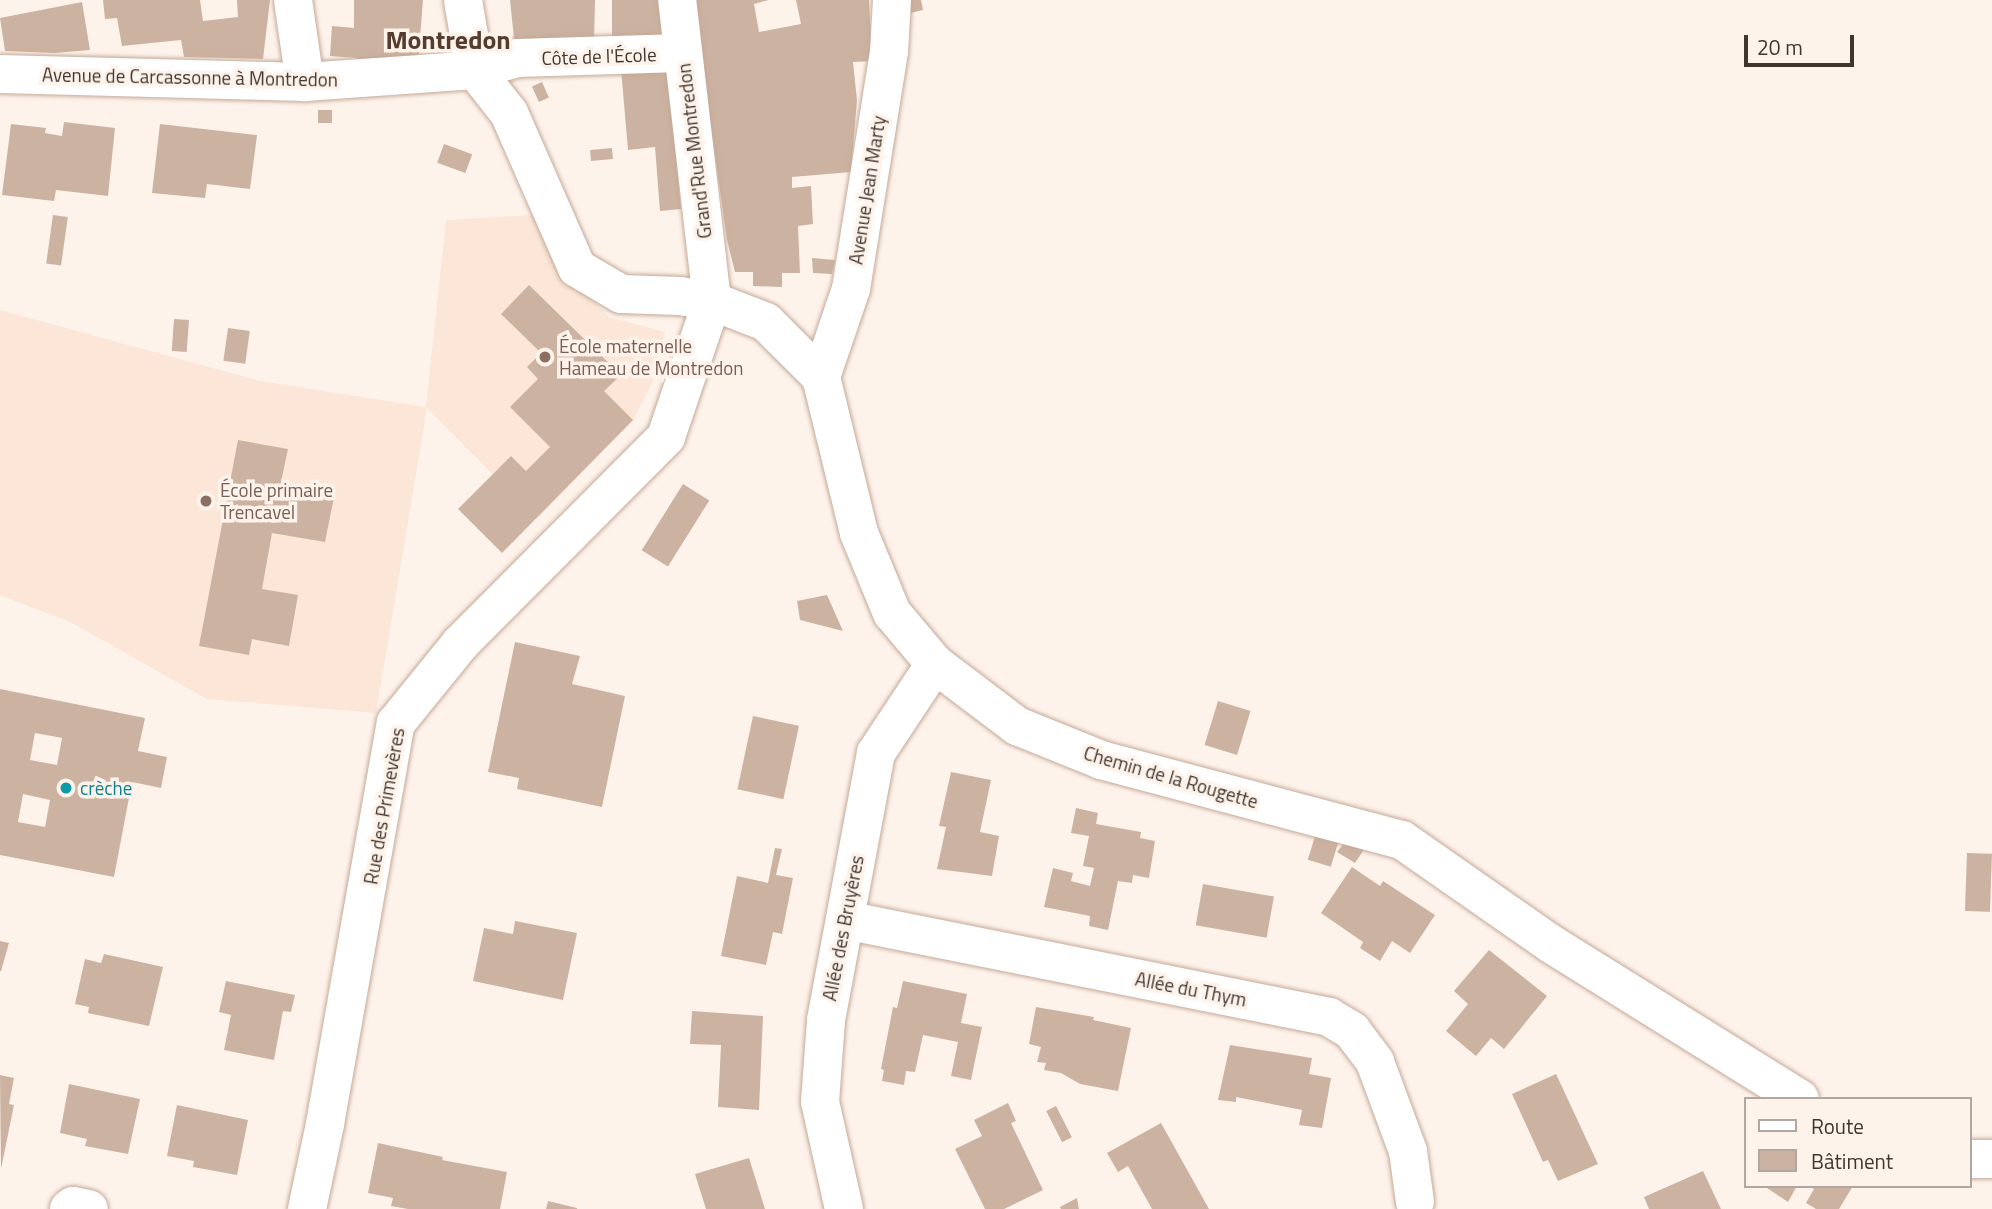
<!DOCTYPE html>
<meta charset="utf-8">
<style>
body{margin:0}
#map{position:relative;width:1992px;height:1209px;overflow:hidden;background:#fef3eb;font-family:"Titillium Web",sans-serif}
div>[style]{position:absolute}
.built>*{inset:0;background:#fbe6d8}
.building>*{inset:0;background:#ccb2a0;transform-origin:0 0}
.roads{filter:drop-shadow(0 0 2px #c4a998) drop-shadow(0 0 2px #c4a998)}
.minor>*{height:38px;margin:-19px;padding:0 19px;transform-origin:19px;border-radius:19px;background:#fff}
.dots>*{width:19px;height:19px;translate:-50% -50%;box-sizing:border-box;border:4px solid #fef3eb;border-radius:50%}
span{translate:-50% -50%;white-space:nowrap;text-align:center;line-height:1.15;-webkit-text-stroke:7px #fef3eb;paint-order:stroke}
.street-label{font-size:19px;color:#41362f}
.education-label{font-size:19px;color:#785e54}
.left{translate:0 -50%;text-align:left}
.culture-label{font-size:19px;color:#0d838f}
.district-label{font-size:26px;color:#543d2e;font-weight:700}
.legend{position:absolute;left:1744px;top:1097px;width:228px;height:91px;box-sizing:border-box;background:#fef3eb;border:2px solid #b2a7a0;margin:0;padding:9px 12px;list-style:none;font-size:21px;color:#41362f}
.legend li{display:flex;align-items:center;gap:14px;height:35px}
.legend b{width:35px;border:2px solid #b2a7a0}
.scale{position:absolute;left:1744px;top:35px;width:110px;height:32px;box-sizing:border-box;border:4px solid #41362f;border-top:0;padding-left:9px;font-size:21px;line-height:24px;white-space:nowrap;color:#41362f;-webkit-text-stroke:5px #fef3eb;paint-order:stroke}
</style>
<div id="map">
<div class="built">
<i style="clip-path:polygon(533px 215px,560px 268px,609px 317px,665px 332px,652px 383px,633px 420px,537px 519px,427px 408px,376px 713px,207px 699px,72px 623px,0 595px,0 310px,261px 381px,426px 407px,446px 220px)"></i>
</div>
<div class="building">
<i style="clip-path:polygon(103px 0,200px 0,203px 21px,238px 17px,237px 0,270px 0,263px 59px,184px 57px,181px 40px,122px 46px,117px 18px,105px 19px)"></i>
<i style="clip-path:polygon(354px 0,423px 0,418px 63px,356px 62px,357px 58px,330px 56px,332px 26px,354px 28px)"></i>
<i style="clip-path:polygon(510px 0,595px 0,594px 42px,515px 48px)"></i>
<i style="left:612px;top:0;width:49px;height:43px"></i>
<i style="clip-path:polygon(693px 0,769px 0,754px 4px,759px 32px,801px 24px,796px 0,869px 0,872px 61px,853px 62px,857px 100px,851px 172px,792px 177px,792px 188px,811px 186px,813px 224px,798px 226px,800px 273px,782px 273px,782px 287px,753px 286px,753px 272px,735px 272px,727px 240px)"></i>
<i style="clip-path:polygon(906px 0,921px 0,923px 10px,910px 13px)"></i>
<i style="clip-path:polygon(82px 2px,90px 50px,54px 53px,5px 51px,0 18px)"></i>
<i style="clip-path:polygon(621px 69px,668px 71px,681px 209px,660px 211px,655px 147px,628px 150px)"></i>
<i style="left:542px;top:82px;width:17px;height:11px;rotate:66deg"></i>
<i style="left:318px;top:110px;width:14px;height:13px"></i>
<i style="clip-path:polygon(64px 122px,115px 128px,108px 196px,56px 190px,54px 201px,2px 195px,11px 124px,46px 128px,45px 133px,62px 136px)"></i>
<i style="clip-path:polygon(160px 124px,257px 135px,250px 189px,207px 184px,205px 198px,152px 193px)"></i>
<i style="left:444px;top:144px;width:30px;height:20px;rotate:20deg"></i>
<i style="left:612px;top:148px;width:11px;height:22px;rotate:85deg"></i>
<i style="left:53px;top:215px;width:15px;height:49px;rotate:8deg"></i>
<i style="clip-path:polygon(812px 258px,835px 260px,832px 274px,813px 273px)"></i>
<i style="clip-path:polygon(529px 285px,621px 375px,604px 391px,633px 420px,502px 553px,458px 509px,511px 456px,526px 471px,550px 447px,510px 407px,538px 379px,527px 367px,541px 353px,501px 314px)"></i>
<i style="left:174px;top:319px;width:15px;height:32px;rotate:4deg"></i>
<i style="left:228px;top:328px;width:22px;height:33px;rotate:8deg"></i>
<i style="clip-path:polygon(238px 440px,288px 449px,281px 482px,335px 492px,325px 542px,272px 533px,262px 589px,298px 595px,289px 646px,252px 639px,249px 655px,199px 646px)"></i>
<i style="left:683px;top:484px;width:31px;height:78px;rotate:32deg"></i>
<i style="clip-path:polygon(827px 595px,843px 631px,800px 620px,797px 601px)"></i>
<i style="clip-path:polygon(515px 642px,580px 656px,572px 684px,625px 696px,602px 807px,517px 789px,519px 778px,488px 772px)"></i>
<i style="clip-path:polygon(evenodd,0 689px,145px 718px,138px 751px,167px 757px,161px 788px,132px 782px,114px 877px,0 855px,0 689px,35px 733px,62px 738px,57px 765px,30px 760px,35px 733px,0 689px,23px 794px,50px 800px,45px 827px,18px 822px,23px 794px)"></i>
<i style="left:1218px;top:701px;width:34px;height:46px;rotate:17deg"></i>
<i style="left:753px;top:716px;width:47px;height:75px;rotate:12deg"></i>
<i style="clip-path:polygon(951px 772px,991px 780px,980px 832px,999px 836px,992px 876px,937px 869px,946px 827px,939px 826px)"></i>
<i style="clip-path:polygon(1076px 808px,1098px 813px,1096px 824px,1141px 832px,1140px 838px,1155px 841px,1149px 878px,1133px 875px,1132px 883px,1118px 881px,1108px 930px,1089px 926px,1090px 916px,1044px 907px,1053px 868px,1073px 873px,1071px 881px,1090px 886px,1094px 868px,1083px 866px,1089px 836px,1071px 833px)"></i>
<i style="left:1316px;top:833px;width:24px;height:28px;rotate:17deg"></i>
<i style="clip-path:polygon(1345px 842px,1365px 848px,1355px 863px,1337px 852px)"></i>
<i style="clip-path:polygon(775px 848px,782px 849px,776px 875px,793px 878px,782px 934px,773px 932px,766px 965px,721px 956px,737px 876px,768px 883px)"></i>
<i style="left:1967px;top:853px;width:25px;height:58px;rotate:2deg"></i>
<i style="clip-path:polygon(1352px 867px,1380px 886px,1383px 881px,1435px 915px,1410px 953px,1392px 941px,1380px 961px,1360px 948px,1363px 942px,1321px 913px)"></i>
<i style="left:1203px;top:884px;width:72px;height:42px;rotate:10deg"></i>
<i style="clip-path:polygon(515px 921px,577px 933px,563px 1000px,473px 981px,484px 928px,513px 934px)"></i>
<i style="clip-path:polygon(0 941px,9px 943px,1px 971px,0 971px)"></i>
<i style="clip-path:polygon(1489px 950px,1547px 996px,1504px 1049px,1491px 1038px,1476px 1056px,1446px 1031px,1468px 1004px,1454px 991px)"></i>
<i style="clip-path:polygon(104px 954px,163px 967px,149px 1026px,88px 1013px,89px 1007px,75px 1004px,85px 959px,101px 963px)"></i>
<i style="clip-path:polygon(226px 981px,295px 995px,291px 1012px,283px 1011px,274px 1060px,224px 1050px,231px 1015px,219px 1012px)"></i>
<i style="clip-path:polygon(903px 981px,967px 994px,961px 1023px,982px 1027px,971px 1080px,951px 1076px,958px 1042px,923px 1035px,915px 1072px,906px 1071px,904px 1085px,882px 1081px,884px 1070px,881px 1069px,893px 1007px,897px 1008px)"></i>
<i style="clip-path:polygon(1036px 1007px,1094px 1017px,1093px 1020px,1131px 1028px,1118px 1091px,1080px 1084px,1061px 1073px,1044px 1070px,1046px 1063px,1037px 1062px,1041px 1047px,1029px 1044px)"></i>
<i style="clip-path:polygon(692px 1011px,763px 1016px,759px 1110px,718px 1107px,721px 1045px,690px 1044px)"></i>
<i style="clip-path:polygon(1230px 1045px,1312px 1058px,1309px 1074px,1331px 1078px,1322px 1128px,1299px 1125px,1302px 1110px,1236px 1097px,1236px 1102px,1218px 1100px)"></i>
<i style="clip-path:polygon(1556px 1074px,1598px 1164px,1558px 1181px,1548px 1160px,1543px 1162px,1512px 1094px)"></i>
<i style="clip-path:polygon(0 1075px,14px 1078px,9px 1104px,14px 1105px,1px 1169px)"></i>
<i style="clip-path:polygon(69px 1084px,140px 1099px,128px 1154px,85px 1146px,87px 1139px,60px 1133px)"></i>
<i style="clip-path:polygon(1008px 1103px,1016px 1121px,1011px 1123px,1043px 1190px,1004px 1209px,985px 1209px,955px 1149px,982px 1136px,974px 1120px)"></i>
<i style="clip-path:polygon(177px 1105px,248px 1120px,237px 1175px,193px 1167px,194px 1161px,167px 1156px)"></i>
<i style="left:1056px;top:1106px;width:35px;height:11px;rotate:63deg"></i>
<i style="clip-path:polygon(1161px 1123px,1209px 1209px,1152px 1209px,1128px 1166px,1118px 1172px,1107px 1153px)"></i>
<i style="clip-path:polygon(378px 1143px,443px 1157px,442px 1160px,507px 1172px,500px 1209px,408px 1209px,391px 1206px,393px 1198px,368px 1193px)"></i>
<i style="clip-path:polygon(749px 1158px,765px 1209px,706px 1209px,695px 1174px)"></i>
<i style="clip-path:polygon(1703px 1171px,1721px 1209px,1649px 1209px,1644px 1197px)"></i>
<i style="clip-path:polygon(1764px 1186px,1797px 1186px,1788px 1202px)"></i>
<i style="clip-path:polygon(1808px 1186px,1853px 1186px,1839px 1209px,1816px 1209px,1806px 1203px,1814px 1189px)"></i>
<i style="clip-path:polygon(1077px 1198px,1079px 1209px,1061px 1209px,1060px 1207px)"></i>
<i style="clip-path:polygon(548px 1201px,577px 1208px,577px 1209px,546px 1209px)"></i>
</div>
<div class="roads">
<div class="minor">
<i style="left:293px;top:0;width:83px;rotate:81.7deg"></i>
<i style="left:463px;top:0;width:71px;rotate:80.3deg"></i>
<i style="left:475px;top:70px;width:44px;rotate:-15.9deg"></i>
<i style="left:517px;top:58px;width:165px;rotate:-1.7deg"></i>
<i style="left:0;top:74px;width:305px;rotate:1.5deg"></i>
<i style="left:305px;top:82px;width:170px;rotate:-4deg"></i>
<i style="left:475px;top:70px;width:55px;rotate:51.7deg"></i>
<i style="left:509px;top:113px;width:169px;rotate:66.3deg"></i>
<i style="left:577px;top:268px;width:51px;rotate:30.6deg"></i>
<i style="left:621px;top:294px;width:59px;rotate:1.9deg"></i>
<i style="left:680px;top:296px;width:32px;rotate:9deg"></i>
<i style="left:712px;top:301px;width:58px;rotate:21.3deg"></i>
<i style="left:766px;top:322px;width:78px;rotate:45deg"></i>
<i style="left:821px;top:377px;width:161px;rotate:76.3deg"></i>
<i style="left:859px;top:533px;width:87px;rotate:67.6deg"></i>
<i style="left:892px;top:613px;width:67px;rotate:49.9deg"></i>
<i style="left:935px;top:664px;width:103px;rotate:37.1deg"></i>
<i style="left:1017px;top:726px;width:91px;rotate:22deg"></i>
<i style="left:1101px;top:760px;width:311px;rotate:14.9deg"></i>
<i style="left:1402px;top:840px;width:182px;rotate:34.9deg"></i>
<i style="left:1551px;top:944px;width:293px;rotate:31.9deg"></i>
<i style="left:821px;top:377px;width:93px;rotate:-71.2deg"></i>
<i style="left:851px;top:289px;width:240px;rotate:-80.9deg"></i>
<i style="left:889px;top:52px;width:52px;rotate:-86.7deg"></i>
<i style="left:845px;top:920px;width:494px;rotate:11.3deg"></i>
<i style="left:1329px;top:1017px;width:27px;rotate:31deg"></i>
<i style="left:1352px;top:1031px;width:39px;rotate:53deg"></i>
<i style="left:1375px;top:1062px;width:95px;rotate:69.7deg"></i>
<i style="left:1408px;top:1151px;width:51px;rotate:82.2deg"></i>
<i style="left:1969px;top:1159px;width:23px"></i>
<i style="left:69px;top:1209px;width:5px;rotate:-37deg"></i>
<i style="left:73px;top:1206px;width:16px;rotate:11deg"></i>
<i style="left:307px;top:1209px;width:87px;rotate:-78deg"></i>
<i style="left:325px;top:1124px;width:407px;rotate:-80deg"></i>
<i style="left:396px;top:723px;width:102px;rotate:-51deg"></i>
<i style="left:460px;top:644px;width:292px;rotate:-45.1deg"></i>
<i style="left:666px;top:437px;width:144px;rotate:-71.3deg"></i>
<i style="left:712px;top:301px;width:303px;rotate:-96.6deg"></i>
<i style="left:844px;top:1209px;width:110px;rotate:-102.6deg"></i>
<i style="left:820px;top:1102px;width:82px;rotate:-85.8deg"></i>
<i style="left:826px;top:1020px;width:272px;rotate:-79.4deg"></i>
<i style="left:876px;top:753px;width:107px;rotate:-56.5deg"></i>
</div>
</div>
<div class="dots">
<i style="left:545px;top:357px;background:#8d6e63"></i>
<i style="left:206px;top:501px;background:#8d6e63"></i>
<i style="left:66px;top:788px;background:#0f9aa8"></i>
</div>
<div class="street-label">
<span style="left:599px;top:56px;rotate:-2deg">Côte de l'École</span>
<span style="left:190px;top:77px;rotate:1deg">Avenue de Carcassonne à Montredon</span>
<span style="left:694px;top:151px;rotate:-97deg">Grand'Rue Montredon</span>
<span style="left:867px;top:190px;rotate:-81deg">Avenue Jean Marty</span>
<span style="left:1171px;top:777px;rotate:16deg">Chemin de la Rougette</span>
<span style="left:384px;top:806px;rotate:-80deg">Rue des Primevères</span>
<span style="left:843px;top:928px;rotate:-79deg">Allée des Bruyères</span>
<span style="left:1191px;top:989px;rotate:11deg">Allée du Thym</span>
</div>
<div class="education-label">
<span class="left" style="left:559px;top:357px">École maternelle<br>Hameau de Montredon</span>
<span class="left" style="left:220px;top:501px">École primaire<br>Trencavel</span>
</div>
<div class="culture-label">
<span class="left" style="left:80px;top:788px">crèche</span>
</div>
<div class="district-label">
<span style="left:448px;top:40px">Montredon</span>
</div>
<ul class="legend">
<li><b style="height:9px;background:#fff"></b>Route</li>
<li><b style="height:19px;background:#ccb2a0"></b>Bâtiment</li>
</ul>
<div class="scale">20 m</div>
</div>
